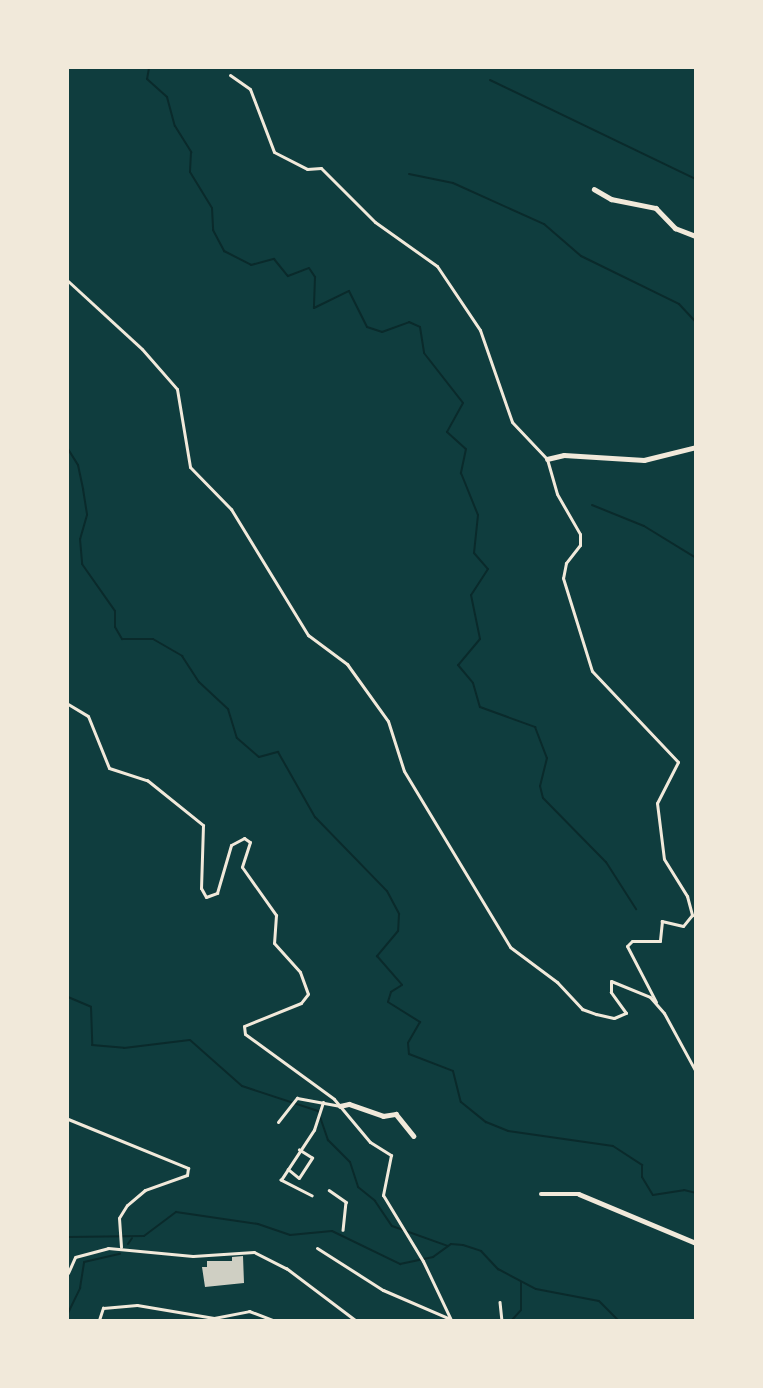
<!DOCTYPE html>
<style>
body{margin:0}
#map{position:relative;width:763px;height:1388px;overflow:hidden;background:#0f3d3e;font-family:"IBM Plex Serif",serif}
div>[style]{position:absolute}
.stream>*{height:2px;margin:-1px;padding:0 1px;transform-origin:1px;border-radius:1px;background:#0a2a2b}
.building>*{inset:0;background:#cfcfc3}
.pedestrian>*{height:2.5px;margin:-1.25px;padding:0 1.25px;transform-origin:1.25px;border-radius:1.25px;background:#f1e9da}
.minor>*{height:3px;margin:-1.5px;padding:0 1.5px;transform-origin:1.5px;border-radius:1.5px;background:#f1e9da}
.tertiary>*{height:4.5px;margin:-2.25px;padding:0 2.25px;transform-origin:2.25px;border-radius:2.25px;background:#f1e9da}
span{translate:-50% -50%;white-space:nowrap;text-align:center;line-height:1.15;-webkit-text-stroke:5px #f1e9da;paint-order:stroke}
.frame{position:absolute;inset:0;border:69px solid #f1e9da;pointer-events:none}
</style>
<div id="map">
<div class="stream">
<i style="left:149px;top:68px;width:11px;rotate:100deg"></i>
<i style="left:147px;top:79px;width:27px;rotate:42deg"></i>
<i style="left:167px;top:97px;width:30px;rotate:75deg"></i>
<i style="left:175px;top:126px;width:31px;rotate:58deg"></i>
<i style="left:191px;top:152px;width:20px;rotate:93deg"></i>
<i style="left:190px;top:172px;width:42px;rotate:58.6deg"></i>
<i style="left:212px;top:208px;width:22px;rotate:87deg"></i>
<i style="left:213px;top:230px;width:24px;rotate:62deg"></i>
<i style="left:224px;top:251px;width:30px;rotate:27deg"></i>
<i style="left:251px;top:265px;width:24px;rotate:-15deg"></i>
<i style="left:274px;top:259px;width:22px;rotate:51deg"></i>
<i style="left:288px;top:276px;width:22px;rotate:-21deg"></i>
<i style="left:309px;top:268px;width:11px;rotate:56deg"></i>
<i style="left:315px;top:277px;width:31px;rotate:92deg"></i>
<i style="left:314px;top:308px;width:39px;rotate:-26deg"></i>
<i style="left:349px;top:291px;width:40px;rotate:63.4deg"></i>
<i style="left:367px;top:327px;width:16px;rotate:18deg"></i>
<i style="left:382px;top:332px;width:29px;rotate:-20deg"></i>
<i style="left:409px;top:322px;width:12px;rotate:24deg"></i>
<i style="left:420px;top:327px;width:26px;rotate:81deg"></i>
<i style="left:424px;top:353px;width:63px;rotate:52deg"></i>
<i style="left:463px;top:403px;width:33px;rotate:119deg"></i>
<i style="left:447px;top:432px;width:25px;rotate:42deg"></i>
<i style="left:466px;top:449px;width:25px;rotate:102deg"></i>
<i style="left:461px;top:473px;width:45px;rotate:68deg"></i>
<i style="left:478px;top:515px;width:38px;rotate:96deg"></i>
<i style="left:474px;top:553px;width:21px;rotate:49deg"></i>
<i style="left:488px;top:569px;width:31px;rotate:123deg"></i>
<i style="left:471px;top:595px;width:45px;rotate:78.4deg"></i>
<i style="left:480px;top:639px;width:34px;rotate:130deg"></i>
<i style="left:458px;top:665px;width:23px;rotate:50deg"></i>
<i style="left:473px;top:683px;width:25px;rotate:74deg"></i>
<i style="left:480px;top:707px;width:59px;rotate:20deg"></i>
<i style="left:535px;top:727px;width:33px;rotate:69deg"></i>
<i style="left:547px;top:758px;width:29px;rotate:104deg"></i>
<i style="left:540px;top:786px;width:12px;rotate:76deg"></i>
<i style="left:543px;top:798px;width:90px;rotate:45.5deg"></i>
<i style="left:606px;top:862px;width:56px;rotate:57.4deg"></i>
<i style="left:490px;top:80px;width:229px;rotate:25.7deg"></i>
<i style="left:409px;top:174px;width:45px;rotate:11.6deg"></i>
<i style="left:453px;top:183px;width:100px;rotate:24.3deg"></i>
<i style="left:544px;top:224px;width:49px;rotate:40.9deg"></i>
<i style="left:581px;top:256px;width:109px;rotate:26.1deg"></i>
<i style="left:679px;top:304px;width:25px;rotate:47deg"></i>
<i style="left:68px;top:449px;width:19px;rotate:58deg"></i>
<i style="left:78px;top:465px;width:25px;rotate:78deg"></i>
<i style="left:83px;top:489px;width:26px;rotate:81deg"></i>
<i style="left:87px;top:515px;width:25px;rotate:106deg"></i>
<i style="left:80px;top:539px;width:25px;rotate:85deg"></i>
<i style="left:82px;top:564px;width:57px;rotate:54.9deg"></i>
<i style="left:115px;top:611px;width:16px;rotate:90deg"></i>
<i style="left:115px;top:627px;width:14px;rotate:60deg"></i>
<i style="left:122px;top:639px;width:31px"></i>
<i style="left:153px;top:639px;width:34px;rotate:30deg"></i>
<i style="left:182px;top:656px;width:31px;rotate:57deg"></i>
<i style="left:199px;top:682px;width:40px;rotate:43deg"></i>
<i style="left:228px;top:709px;width:30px;rotate:73deg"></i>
<i style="left:237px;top:738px;width:29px;rotate:41deg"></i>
<i style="left:259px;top:757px;width:20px;rotate:-15deg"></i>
<i style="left:278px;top:752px;width:75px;rotate:60.4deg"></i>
<i style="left:315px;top:817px;width:103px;rotate:45.8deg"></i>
<i style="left:387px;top:891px;width:26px;rotate:62deg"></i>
<i style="left:399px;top:914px;width:17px;rotate:93deg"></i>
<i style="left:398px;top:931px;width:33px;rotate:130deg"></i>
<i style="left:377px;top:956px;width:38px;rotate:49deg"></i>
<i style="left:402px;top:985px;width:13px;rotate:148deg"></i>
<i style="left:391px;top:992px;width:10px;rotate:107deg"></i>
<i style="left:388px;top:1002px;width:38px;rotate:32deg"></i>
<i style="left:420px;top:1022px;width:24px;rotate:120deg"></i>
<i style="left:408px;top:1043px;width:11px;rotate:85deg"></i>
<i style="left:409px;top:1054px;width:47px;rotate:21.1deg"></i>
<i style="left:453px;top:1071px;width:32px;rotate:76deg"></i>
<i style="left:461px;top:1102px;width:32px;rotate:39deg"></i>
<i style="left:486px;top:1122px;width:24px;rotate:22deg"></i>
<i style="left:508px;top:1131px;width:106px;rotate:8.1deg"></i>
<i style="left:613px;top:1146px;width:35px;rotate:33deg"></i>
<i style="left:642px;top:1165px;width:12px;rotate:90deg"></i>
<i style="left:642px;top:1177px;width:21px;rotate:59deg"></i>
<i style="left:653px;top:1195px;width:31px;rotate:-9deg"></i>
<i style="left:684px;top:1190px;width:12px;rotate:14deg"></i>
<i style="left:592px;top:505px;width:56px;rotate:22deg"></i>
<i style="left:644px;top:526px;width:61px;rotate:31.6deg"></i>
<i style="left:68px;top:997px;width:25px;rotate:23deg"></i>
<i style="left:91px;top:1007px;width:38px;rotate:88deg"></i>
<i style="left:92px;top:1045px;width:32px;rotate:5deg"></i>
<i style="left:124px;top:1048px;width:66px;rotate:-6.9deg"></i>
<i style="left:190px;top:1040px;width:69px;rotate:41.5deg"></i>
<i style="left:242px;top:1086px;width:80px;rotate:18.2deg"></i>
<i style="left:318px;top:1111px;width:31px;rotate:71deg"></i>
<i style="left:328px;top:1140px;width:31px;rotate:45deg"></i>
<i style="left:350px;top:1162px;width:26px;rotate:72deg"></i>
<i style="left:358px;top:1187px;width:22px;rotate:39deg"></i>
<i style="left:375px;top:1201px;width:30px;rotate:56deg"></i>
<i style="left:392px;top:1226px;width:59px;rotate:19.7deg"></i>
<i style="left:68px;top:1237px;width:76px;rotate:-0.8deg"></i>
<i style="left:144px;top:1236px;width:40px;rotate:-37deg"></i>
<i style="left:176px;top:1212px;width:83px;rotate:8.3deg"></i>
<i style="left:258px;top:1224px;width:34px;rotate:19deg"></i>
<i style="left:290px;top:1235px;width:42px;rotate:-5.4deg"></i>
<i style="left:332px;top:1231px;width:76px;rotate:25.9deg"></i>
<i style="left:400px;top:1264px;width:34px;rotate:-12deg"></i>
<i style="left:433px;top:1257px;width:22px;rotate:-36deg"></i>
<i style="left:451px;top:1244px;width:12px;rotate:5deg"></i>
<i style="left:463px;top:1245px;width:19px;rotate:18deg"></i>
<i style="left:481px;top:1251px;width:25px;rotate:47deg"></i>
<i style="left:498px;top:1269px;width:43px;rotate:27.8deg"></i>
<i style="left:536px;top:1289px;width:64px;rotate:10.8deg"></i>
<i style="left:599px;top:1301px;width:27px;rotate:45deg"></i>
<i style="left:128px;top:1244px;width:7px;rotate:-56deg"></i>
<i style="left:68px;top:1313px;width:28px;rotate:-64deg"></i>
<i style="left:80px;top:1288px;width:26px;rotate:-81deg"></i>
<i style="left:84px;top:1262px;width:37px;rotate:-13deg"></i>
<i style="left:512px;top:1320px;width:13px;rotate:-48deg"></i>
<i style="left:521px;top:1310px;width:28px;rotate:-90deg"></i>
</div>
<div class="building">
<i style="clip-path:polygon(243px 1256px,244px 1283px,205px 1287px,202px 1267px,207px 1267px,207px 1261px,232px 1261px,232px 1257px)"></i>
</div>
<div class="pedestrian">
<i style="left:288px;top:1169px;width:14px;rotate:39deg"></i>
<i style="left:299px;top:1178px;width:24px;rotate:-57deg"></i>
<i style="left:312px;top:1158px;width:15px;rotate:-148deg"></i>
<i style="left:329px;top:1190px;width:21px;rotate:35deg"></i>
<i style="left:346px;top:1202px;width:28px;rotate:96deg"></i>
<i style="left:312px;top:1196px;width:35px;rotate:-153deg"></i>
<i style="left:281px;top:1180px;width:60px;rotate:-56.6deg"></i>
<i style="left:314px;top:1130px;width:29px;rotate:-72deg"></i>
<i style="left:500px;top:1302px;width:18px;rotate:84deg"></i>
</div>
<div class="minor">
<i style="left:230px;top:75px;width:24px;rotate:35deg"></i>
<i style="left:250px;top:89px;width:67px;rotate:69.1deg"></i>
<i style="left:274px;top:152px;width:37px;rotate:27deg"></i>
<i style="left:307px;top:169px;width:14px;rotate:-4deg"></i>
<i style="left:321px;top:168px;width:76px;rotate:45deg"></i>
<i style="left:375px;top:222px;width:76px;rotate:35.4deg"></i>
<i style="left:437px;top:266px;width:77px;rotate:56.1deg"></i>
<i style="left:480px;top:330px;width:97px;rotate:70.8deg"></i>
<i style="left:512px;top:422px;width:51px;rotate:46.6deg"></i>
<i style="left:547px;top:459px;width:36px;rotate:74deg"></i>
<i style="left:557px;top:494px;width:46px;rotate:60.1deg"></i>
<i style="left:580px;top:534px;width:11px;rotate:90deg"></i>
<i style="left:580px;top:545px;width:23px;rotate:128deg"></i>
<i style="left:566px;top:563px;width:15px;rotate:101deg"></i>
<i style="left:563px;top:578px;width:97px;rotate:72.7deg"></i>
<i style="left:592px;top:671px;width:125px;rotate:46.6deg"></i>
<i style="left:678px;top:762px;width:46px;rotate:117.1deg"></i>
<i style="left:657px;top:803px;width:56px;rotate:82.9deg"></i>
<i style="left:664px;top:859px;width:44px;rotate:58.1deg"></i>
<i style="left:687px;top:896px;width:20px;rotate:75deg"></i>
<i style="left:692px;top:915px;width:14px;rotate:129deg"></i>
<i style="left:683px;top:926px;width:22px;rotate:-167deg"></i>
<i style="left:662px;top:921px;width:20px;rotate:96deg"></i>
<i style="left:660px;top:941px;width:28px;rotate:180deg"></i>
<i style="left:632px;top:941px;width:7px;rotate:135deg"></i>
<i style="left:627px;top:946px;width:63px;rotate:62.6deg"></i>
<i style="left:68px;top:281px;width:100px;rotate:42.6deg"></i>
<i style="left:142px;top:349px;width:53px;rotate:48.8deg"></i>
<i style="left:177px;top:389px;width:79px;rotate:80.5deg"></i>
<i style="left:190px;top:467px;width:59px;rotate:45.7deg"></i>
<i style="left:231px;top:509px;width:148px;rotate:58.6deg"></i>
<i style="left:308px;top:635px;width:49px;rotate:36.6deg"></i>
<i style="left:347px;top:664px;width:70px;rotate:54.3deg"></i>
<i style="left:388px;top:721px;width:52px;rotate:72.3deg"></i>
<i style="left:404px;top:771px;width:205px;rotate:58.9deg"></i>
<i style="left:510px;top:947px;width:59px;rotate:36.7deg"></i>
<i style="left:557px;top:982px;width:37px;rotate:47deg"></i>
<i style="left:582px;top:1009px;width:15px;rotate:20deg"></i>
<i style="left:596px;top:1014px;width:18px;rotate:13deg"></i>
<i style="left:614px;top:1018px;width:13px;rotate:-23deg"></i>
<i style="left:626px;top:1013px;width:26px;rotate:-126deg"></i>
<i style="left:611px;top:992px;width:11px;rotate:-90deg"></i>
<i style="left:611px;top:981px;width:42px;rotate:22.3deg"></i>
<i style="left:650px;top:997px;width:21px;rotate:49deg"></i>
<i style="left:664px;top:1013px;width:67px;rotate:61.5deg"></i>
<i style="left:68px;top:704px;width:23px;rotate:31deg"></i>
<i style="left:88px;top:716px;width:56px;rotate:68deg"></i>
<i style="left:109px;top:768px;width:40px;rotate:18deg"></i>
<i style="left:147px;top:780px;width:72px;rotate:38.8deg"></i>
<i style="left:203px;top:825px;width:63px;rotate:91.8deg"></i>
<i style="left:201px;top:888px;width:10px;rotate:61deg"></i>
<i style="left:206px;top:897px;width:12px;rotate:-20deg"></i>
<i style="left:217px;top:893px;width:50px;rotate:-73.7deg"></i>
<i style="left:231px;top:845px;width:15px;rotate:-28deg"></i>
<i style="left:244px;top:838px;width:7px;rotate:34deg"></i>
<i style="left:250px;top:842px;width:26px;rotate:108deg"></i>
<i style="left:242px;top:867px;width:59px;rotate:54.7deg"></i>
<i style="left:276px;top:915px;width:28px;rotate:94deg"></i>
<i style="left:274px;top:943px;width:39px;rotate:48deg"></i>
<i style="left:300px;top:972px;width:23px;rotate:70deg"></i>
<i style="left:308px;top:994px;width:11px;rotate:128deg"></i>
<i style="left:301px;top:1003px;width:61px;rotate:158deg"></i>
<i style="left:244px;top:1026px;width:8px;rotate:83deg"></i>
<i style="left:245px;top:1034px;width:110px;rotate:36.1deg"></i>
<i style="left:334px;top:1099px;width:56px;rotate:50.1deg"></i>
<i style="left:370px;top:1142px;width:25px;rotate:32deg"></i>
<i style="left:391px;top:1155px;width:41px;rotate:101.3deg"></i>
<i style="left:383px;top:1195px;width:77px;rotate:58.8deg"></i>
<i style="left:423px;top:1261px;width:65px;rotate:64.6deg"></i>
<i style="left:68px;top:1119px;width:130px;rotate:22.2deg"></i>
<i style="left:188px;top:1168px;width:7px;rotate:98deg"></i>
<i style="left:187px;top:1175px;width:45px;rotate:160.3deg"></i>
<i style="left:145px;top:1190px;width:23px;rotate:140deg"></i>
<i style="left:127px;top:1205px;width:15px;rotate:122deg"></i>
<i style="left:119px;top:1218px;width:29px;rotate:86deg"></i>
<i style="left:278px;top:1122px;width:31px;rotate:-52deg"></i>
<i style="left:297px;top:1098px;width:44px;rotate:10.5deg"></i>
<i style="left:317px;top:1248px;width:78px;rotate:32.5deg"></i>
<i style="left:383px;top:1290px;width:73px;rotate:23.4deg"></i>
<i style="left:68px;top:1273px;width:17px;rotate:-66deg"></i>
<i style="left:75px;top:1257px;width:34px;rotate:-15deg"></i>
<i style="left:108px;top:1248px;width:85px;rotate:5.4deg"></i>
<i style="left:193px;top:1256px;width:61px;rotate:-3.8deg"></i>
<i style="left:254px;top:1252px;width:36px;rotate:27deg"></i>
<i style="left:286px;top:1268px;width:86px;rotate:37deg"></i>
<i style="left:99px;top:1320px;width:13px;rotate:-72deg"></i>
<i style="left:103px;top:1308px;width:34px;rotate:-5deg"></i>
<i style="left:137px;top:1305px;width:78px;rotate:9.6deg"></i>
<i style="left:214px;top:1318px;width:36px;rotate:-11deg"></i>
<i style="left:249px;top:1311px;width:25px;rotate:21deg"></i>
</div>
<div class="tertiary">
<i style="left:594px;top:189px;width:20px;rotate:30deg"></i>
<i style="left:611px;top:199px;width:46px;rotate:11.3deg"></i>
<i style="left:656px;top:208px;width:28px;rotate:46deg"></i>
<i style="left:675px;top:228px;width:22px;rotate:21deg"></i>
<i style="left:547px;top:459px;width:17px;rotate:-13deg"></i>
<i style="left:564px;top:455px;width:80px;rotate:3.6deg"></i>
<i style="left:644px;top:460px;width:54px;rotate:-14deg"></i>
<i style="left:340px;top:1106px;width:9px;rotate:-13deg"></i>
<i style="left:349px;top:1104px;width:36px;rotate:19deg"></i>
<i style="left:383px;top:1116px;width:13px;rotate:-9deg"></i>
<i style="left:396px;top:1114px;width:28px;rotate:51deg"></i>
<i style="left:541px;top:1194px;width:38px"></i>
<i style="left:579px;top:1194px;width:127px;rotate:22.7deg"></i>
</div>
<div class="frame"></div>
</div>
